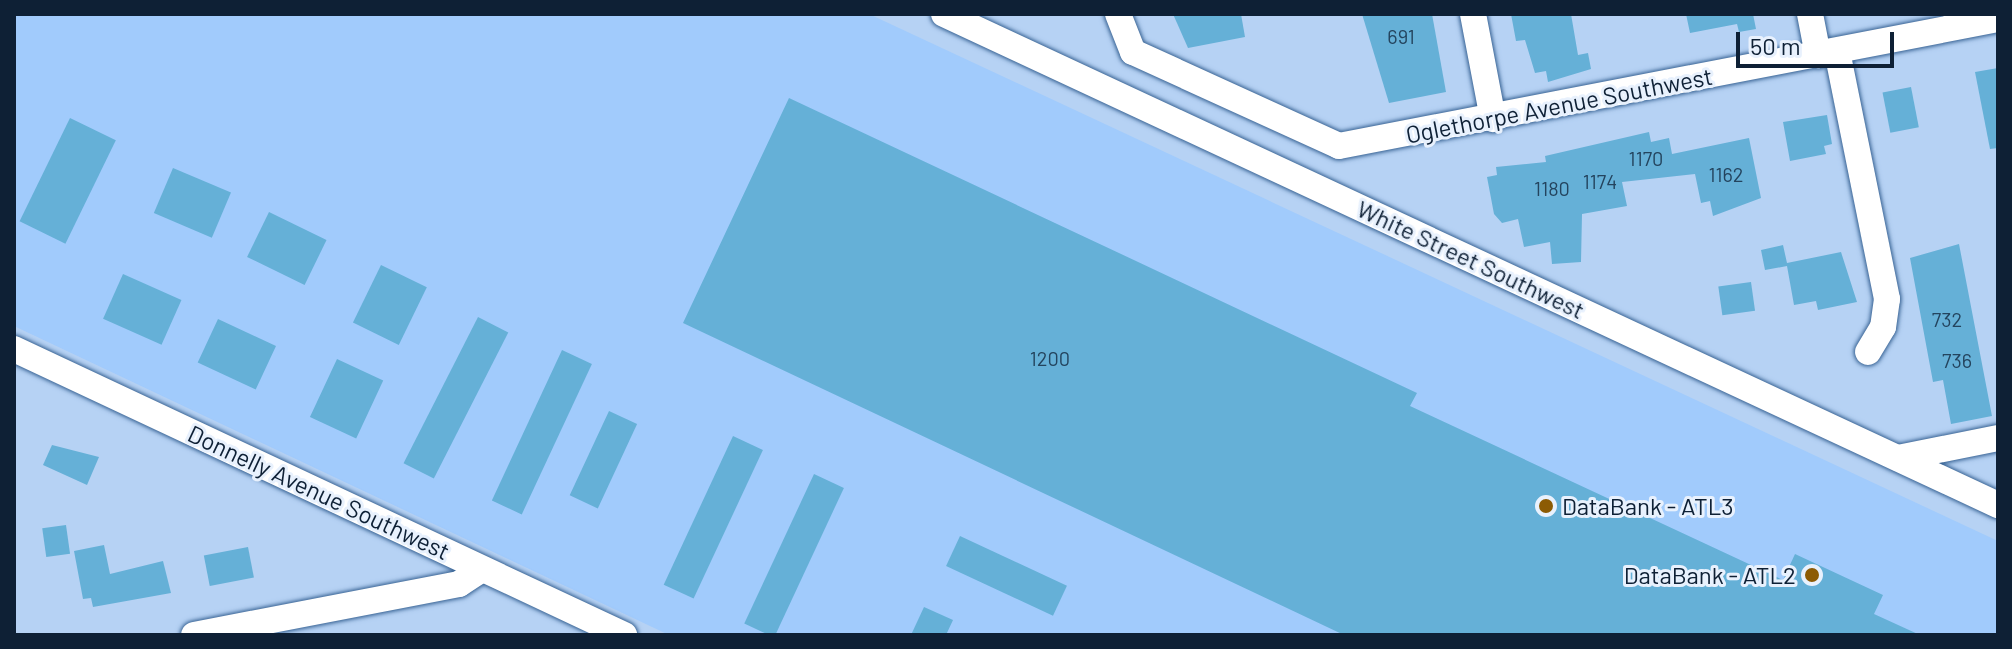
<!DOCTYPE html>
<style>
body{margin:0}
#map{position:relative;width:2012px;height:649px;overflow:hidden;background:#b6d2f4;font-family:Barlow,sans-serif}
div>[style]{position:absolute}
.built>*{inset:0;background:#a1cbfc}
.building>*{inset:0;background:#65b0d7;transform-origin:0 0}
.roads{filter:drop-shadow(0 0 2px #386394) drop-shadow(0 0 2px #386394)}
.minor>*{height:26px;margin:-13px;padding:0 13px;transform-origin:13px;border-radius:13px;background:#fff}
.dots>*{width:22px;height:22px;translate:-50% -50%;box-sizing:border-box;border:4px solid #e8f1fd;border-radius:50%}
span{translate:-50% -50%;white-space:nowrap;text-align:center;line-height:1.15;-webkit-text-stroke:6px #e8f1fd;paint-order:stroke}
.number-label{font-size:20px;color:#24445e}
.number-label span{-webkit-text-stroke-width:0}
.street-label{font-size:24px;color:#0e2035}
.poi-label{font-size:24px;color:#0e2035}
.left{translate:0 -50%;text-align:left}
.right{translate:-100% -50%;text-align:right}
.frame{position:absolute;inset:0;border:16px solid #0e2035;pointer-events:none}
.scale{position:absolute;left:1736px;top:32px;width:158px;height:36px;box-sizing:border-box;border:4px solid #0e2035;border-top:0;padding-left:10px;font-size:24px;line-height:28px;white-space:nowrap;color:#0e2035;-webkit-text-stroke:6px #e8f1fd;paint-order:stroke}
</style>
<div id="map">
<div class="built">
<i style="clip-path:polygon(14px 14px,869px 14px,1998px 541px,1998px 635px,669px 635px,14px 326px)"></i>
</div>
<div class="building">
<i style="clip-path:polygon(1173px 14px,1241px 14px,1245px 37px,1188px 48px)"></i>
<i style="clip-path:polygon(1362px 14px,1432px 14px,1446px 92px,1389px 103px)"></i>
<i style="clip-path:polygon(1511px 14px,1571px 14px,1578px 55px,1588px 53px,1591px 69px,1548px 82px,1546px 71px,1535px 73px,1525px 40px,1516px 41px)"></i>
<i style="clip-path:polygon(1686px 14px,1753px 14px,1756px 29px,1739px 32px,1737px 24px,1690px 33px)"></i>
<i style="clip-path:polygon(1998px 68px,1998px 148px,1990px 149px,1975px 72px)"></i>
<i style="left:1911px;top:87px;width:41px;height:29px;rotate:79deg"></i>
<i style="clip-path:polygon(789px 98px,1417px 393px,1410px 406px,1783px 580px,1795px 554px,1883px 595px,1874px 614px,1920px 635px,1344px 635px,683px 323px)"></i>
<i style="clip-path:polygon(1827px 115px,1832px 144px,1824px 146px,1826px 154px,1790px 161px,1783px 122px)"></i>
<i style="left:70px;top:118px;width:51px;height:115px;rotate:26deg"></i>
<i style="clip-path:polygon(1649px 132px,1651px 142px,1669px 138px,1672px 154px,1749px 138px,1761px 198px,1713px 216px,1710px 201px,1701px 203px,1695px 174px,1622px 182px,1627px 206px,1582px 214px,1581px 262px,1552px 264px,1550px 242px,1524px 247px,1518px 219px,1502px 223px,1494px 214px,1487px 177px,1497px 175px,1496px 167px,1546px 162px,1545px 156px)"></i>
<i style="left:173px;top:168px;width:63px;height:49px;rotate:23deg"></i>
<i style="left:269px;top:212px;width:64px;height:50px;rotate:26deg"></i>
<i style="clip-path:polygon(1959px 244px,1992px 416px,1951px 424px,1943px 380px,1933px 382px,1910px 258px)"></i>
<i style="clip-path:polygon(1783px 245px,1787px 263px,1841px 252px,1857px 302px,1818px 310px,1816px 301px,1794px 305px,1787px 266px,1765px 270px,1761px 250px)"></i>
<i style="left:381px;top:265px;width:51px;height:64px;rotate:26deg"></i>
<i style="left:123px;top:274px;width:64px;height:49px;rotate:24deg"></i>
<i style="left:1751px;top:282px;width:29px;height:33px;rotate:82deg"></i>
<i style="left:478px;top:317px;width:34px;height:164px;rotate:27deg"></i>
<i style="left:218px;top:319px;width:64px;height:48px;rotate:25deg"></i>
<i style="left:562px;top:350px;width:33px;height:166px;rotate:25deg"></i>
<i style="left:337px;top:359px;width:51px;height:64px;rotate:25deg"></i>
<i style="left:609px;top:411px;width:31px;height:93px;rotate:25deg"></i>
<i style="left:733px;top:436px;width:33px;height:164px;rotate:25deg"></i>
<i style="clip-path:polygon(52px 445px,99px 457px,87px 485px,43px 465px)"></i>
<i style="left:814px;top:474px;width:33px;height:165px;rotate:25deg"></i>
<i style="left:66px;top:525px;width:29px;height:24px;rotate:82deg"></i>
<i style="left:960px;top:536px;width:118px;height:33px;rotate:25deg"></i>
<i style="clip-path:polygon(104px 545px,110px 574px,163px 561px,171px 593px,93px 607px,91px 598px,83px 599px,74px 551px)"></i>
<i style="left:248px;top:547px;width:31px;height:45px;rotate:79deg"></i>
<i style="clip-path:polygon(924px 607px,953px 620px,946px 635px,911px 635px)"></i>
</div>
<div class="roads">
<div class="minor">
<i style="left:944px;top:14px;width:1163px;rotate:24.98deg"></i>
<i style="left:1118px;top:14px;width:41px;rotate:68.5deg"></i>
<i style="left:1133px;top:52px;width:226px;rotate:24.5deg"></i>
<i style="left:1339px;top:146px;width:671px;rotate:-10.91deg"></i>
<i style="left:1473px;top:14px;width:107px;rotate:79.2deg"></i>
<i style="left:1810px;top:14px;width:42px;rotate:79deg"></i>
<i style="left:1837px;top:51px;width:253px;rotate:78.6deg"></i>
<i style="left:1887px;top:299px;width:28px;rotate:98deg"></i>
<i style="left:1883px;top:327px;width:29px;rotate:121deg"></i>
<i style="left:14px;top:349px;width:674px;rotate:25.12deg"></i>
<i style="left:1898px;top:458px;width:102px;rotate:-11.3deg"></i>
<i style="left:194px;top:635px;width:270px;rotate:-10.9deg"></i>
<i style="left:459px;top:584px;width:27px;rotate:-33deg"></i>
</div>
</div>
<div class="dots">
<i style="left:1546px;top:506px;background:#8c5b04"></i>
<i style="left:1812px;top:575px;background:#8c5b04"></i>
</div>
<div class="number-label">
<span style="left:1401px;top:36px">691</span>
<span style="left:1646px;top:158px">1170</span>
<span style="left:1726px;top:174px">1162</span>
<span style="left:1600px;top:181px">1174</span>
<span style="left:1552px;top:188px">1180</span>
<span style="left:1947px;top:319px">732</span>
<span style="left:1050px;top:358px">1200</span>
<span style="left:1957px;top:360px">736</span>
</div>
<div class="street-label">
<span style="left:1559px;top:105px;rotate:-11deg">Oglethorpe Avenue Southwest</span>
<span style="left:1471px;top:259px;rotate:25deg">White Street Southwest</span>
<span style="left:319px;top:492px;rotate:25deg">Donnelly Avenue Southwest</span>
</div>
<div class="poi-label">
<span class="left" style="left:1562px;top:506px">DataBank - ATL3</span>
<span class="right" style="left:1796px;top:575px">DataBank - ATL2</span>
</div>
<div class="frame"></div>
<div class="scale">50 m</div>
</div>
